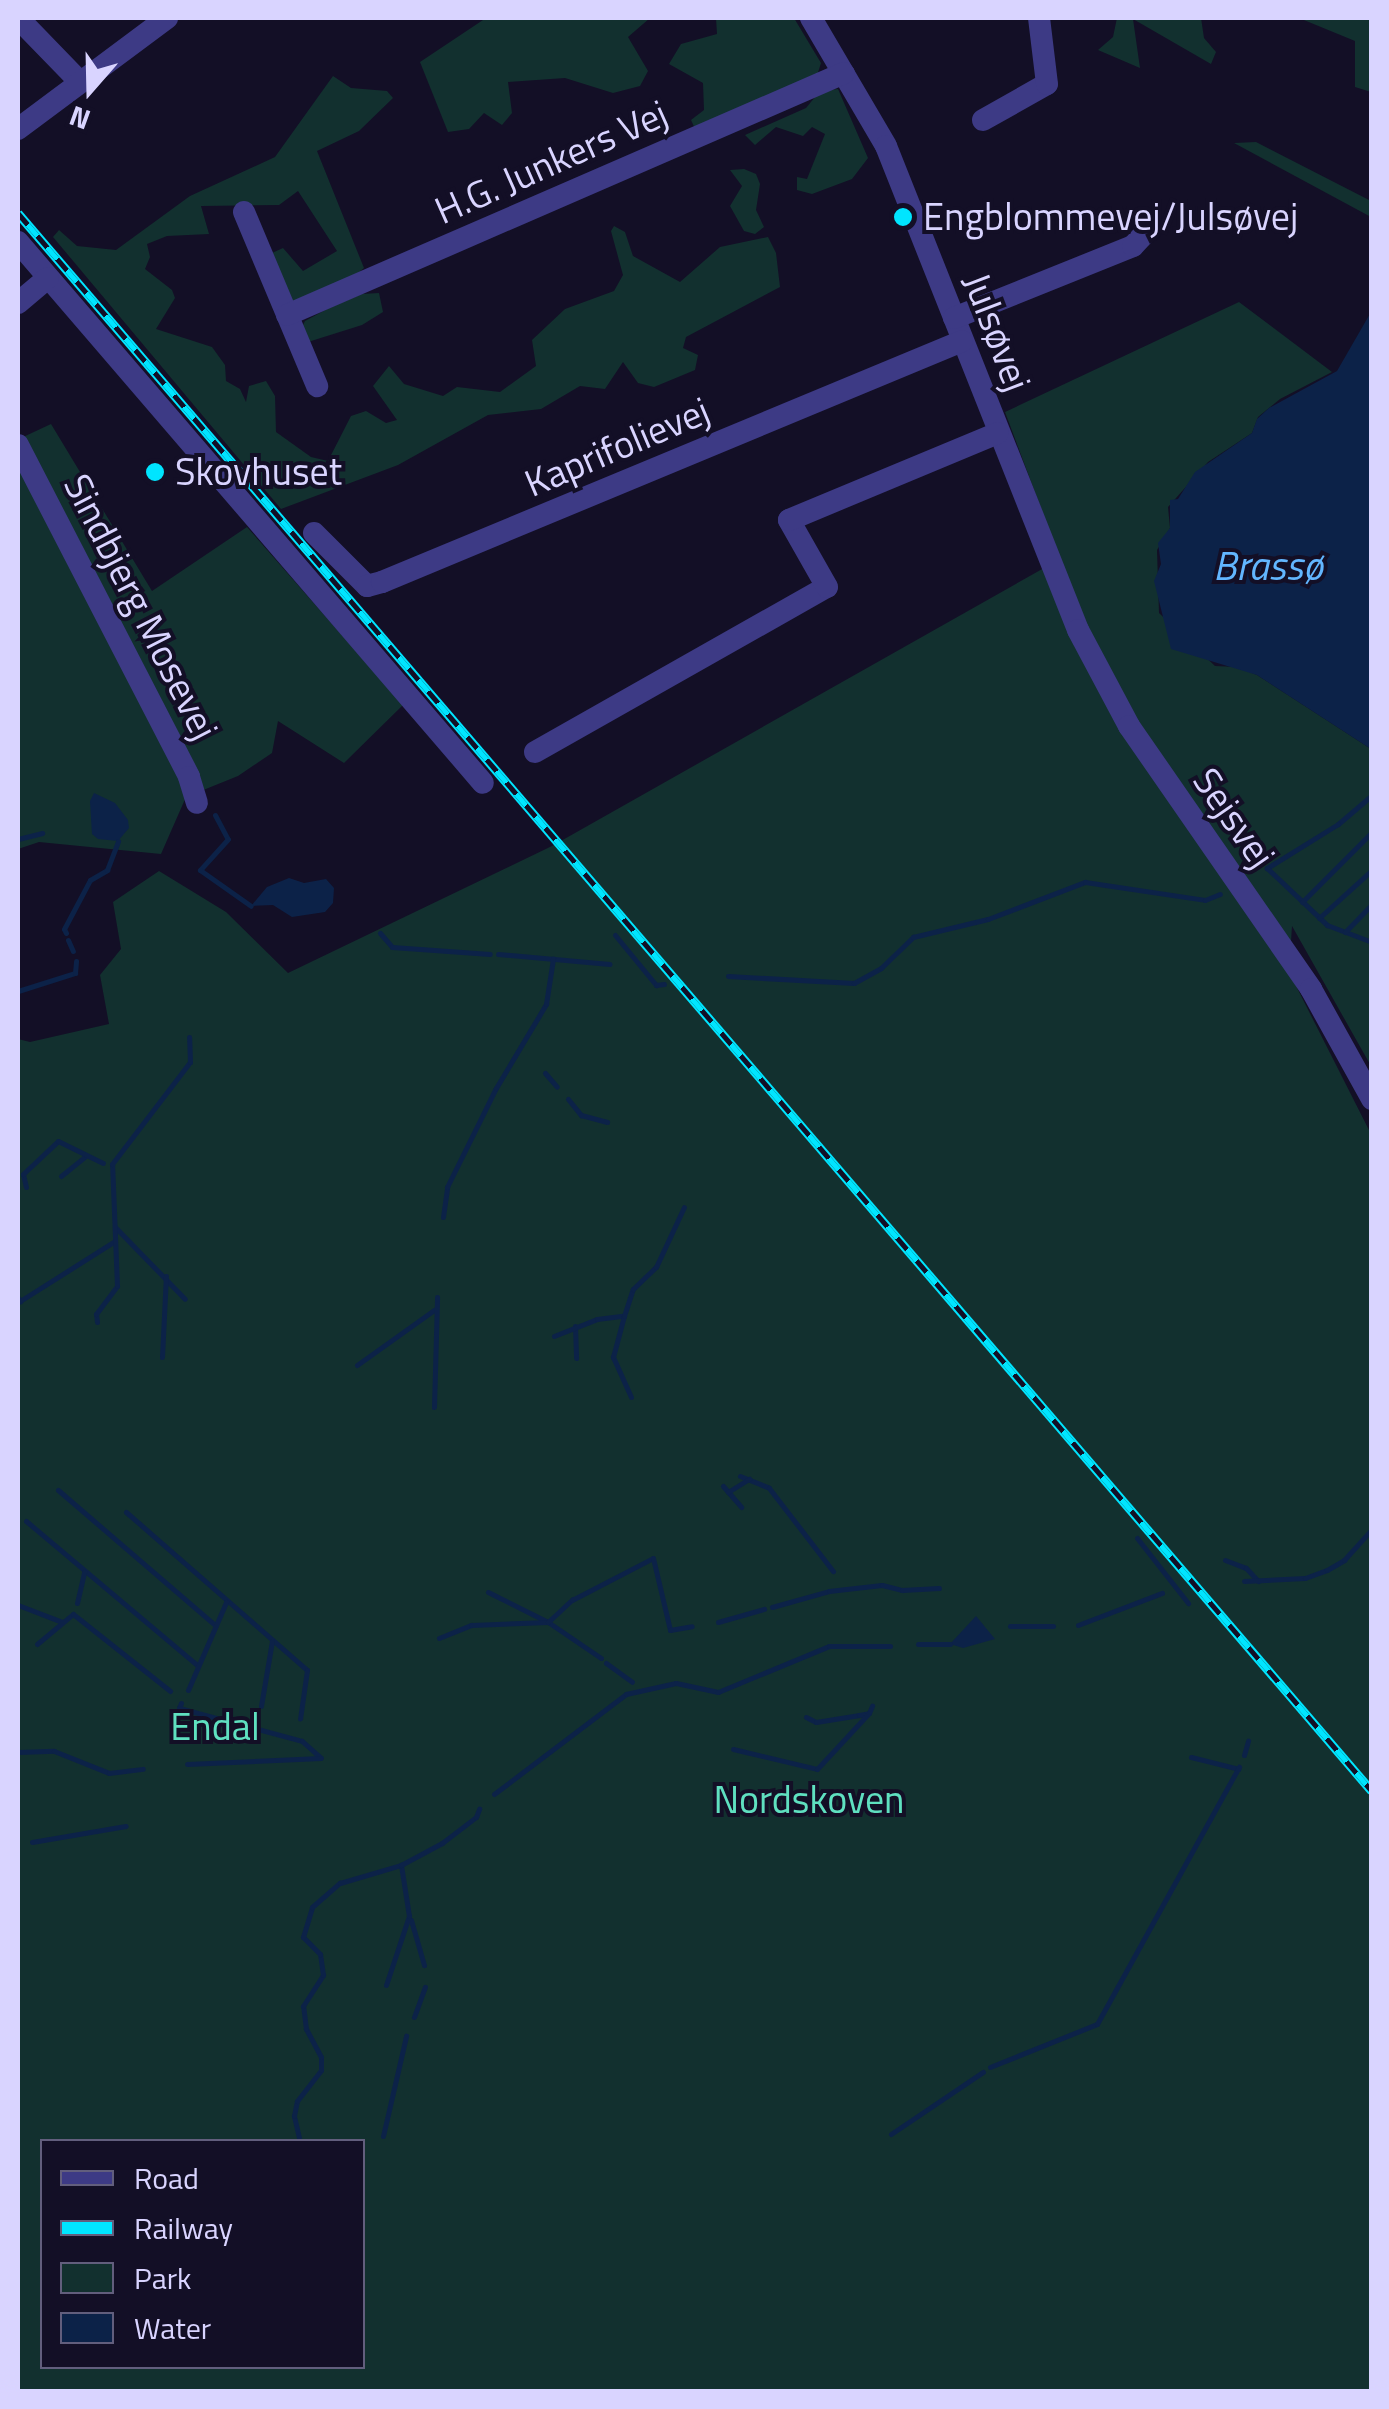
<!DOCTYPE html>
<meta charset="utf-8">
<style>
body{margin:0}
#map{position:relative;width:1389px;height:2409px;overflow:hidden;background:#130f26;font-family:"Titillium Web",sans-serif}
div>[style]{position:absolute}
.green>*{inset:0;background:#12302f}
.water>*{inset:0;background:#0c2248}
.stream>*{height:5px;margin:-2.5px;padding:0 2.5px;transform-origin:2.5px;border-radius:2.5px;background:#0c2248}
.minor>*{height:22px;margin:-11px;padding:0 11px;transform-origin:11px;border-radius:11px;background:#3d3a85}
.rail>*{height:9px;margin-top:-4.5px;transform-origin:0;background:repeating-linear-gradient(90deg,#130f26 0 15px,#00e5ff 0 30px);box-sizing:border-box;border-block:2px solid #00e5ff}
.dots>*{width:28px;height:28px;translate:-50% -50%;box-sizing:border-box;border:5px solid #130f26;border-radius:50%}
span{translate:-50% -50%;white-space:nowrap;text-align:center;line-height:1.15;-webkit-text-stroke:8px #130f26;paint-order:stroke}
.street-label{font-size:38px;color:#d9d4ff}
.poi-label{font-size:38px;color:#d9d4ff}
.left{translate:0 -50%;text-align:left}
.park-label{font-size:38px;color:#5fe0c0}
.water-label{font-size:40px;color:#62b6ff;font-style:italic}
.frame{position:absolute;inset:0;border:20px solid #d9d4ff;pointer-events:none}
.legend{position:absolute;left:40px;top:2139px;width:325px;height:230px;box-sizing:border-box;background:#130f26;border:2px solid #625e7d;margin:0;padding:12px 18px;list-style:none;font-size:30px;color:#d9d4ff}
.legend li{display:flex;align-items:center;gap:20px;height:50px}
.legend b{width:50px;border:2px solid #625e7d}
.north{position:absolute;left:40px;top:40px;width:100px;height:100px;-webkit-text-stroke:8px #130f26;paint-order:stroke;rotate:200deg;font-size:28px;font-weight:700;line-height:40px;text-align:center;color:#d9d4ff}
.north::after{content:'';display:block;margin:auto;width:35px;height:45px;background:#d9d4ff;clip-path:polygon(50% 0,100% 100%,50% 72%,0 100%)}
</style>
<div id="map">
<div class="green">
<i style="clip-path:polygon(486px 18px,650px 18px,628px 37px,648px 71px,640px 86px,613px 93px,565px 78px,508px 82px,512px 113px,502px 125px,484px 113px,469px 129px,448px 132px,420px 62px)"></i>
<i style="clip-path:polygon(716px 18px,794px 18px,821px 63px,816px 79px,697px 133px,691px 120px,704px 110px,703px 83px,669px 64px,681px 44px,717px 34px)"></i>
<i style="clip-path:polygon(1117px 18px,1201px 18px,1204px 38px,1216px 52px,1211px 64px,1133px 19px,1140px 68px,1098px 50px,1113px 37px)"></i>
<i style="clip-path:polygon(1299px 18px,1371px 18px,1371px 92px,1355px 87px,1355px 41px)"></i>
<i style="clip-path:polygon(333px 76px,351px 88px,387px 91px,393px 98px,359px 131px,317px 151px,364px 268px,340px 288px,293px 304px,272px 253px,283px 248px,303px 271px,337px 251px,298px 191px,279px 205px,201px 206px,209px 234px,167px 236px,147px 244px,150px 257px,145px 269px,172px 290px,175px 298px,156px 329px,212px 347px,225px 365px,226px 381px,240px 389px,246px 402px,249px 386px,266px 381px,275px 396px,276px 432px,311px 457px,328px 461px,351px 416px,366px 411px,386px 423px,397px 420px,373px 386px,389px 366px,404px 384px,443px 396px,457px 387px,500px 392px,536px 366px,532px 340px,565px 309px,614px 291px,623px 275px,611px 231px,614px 226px,625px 232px,633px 256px,680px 282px,720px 247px,768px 237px,776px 253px,780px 287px,686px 337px,683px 348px,698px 355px,695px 370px,654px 387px,638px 383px,623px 362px,605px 389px,580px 386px,541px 409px,488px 415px,398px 465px,281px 509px,53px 237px,59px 230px,77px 246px,116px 250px,190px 196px,275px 157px)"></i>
<i style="clip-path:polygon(838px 89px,868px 158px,852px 179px,812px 194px,797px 190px,797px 177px,807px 179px,825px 134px,812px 127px,803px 136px,776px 127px,755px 145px,745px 135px,806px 108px,820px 91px)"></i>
<i style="clip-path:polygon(1256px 142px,1371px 201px,1371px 217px,1234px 143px)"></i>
<i style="clip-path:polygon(744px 169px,756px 174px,760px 184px,756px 210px,764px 227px,755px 234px,744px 231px,730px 206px,742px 186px,730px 170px)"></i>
<i style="clip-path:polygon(379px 293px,383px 312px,362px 325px,308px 342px,299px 333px,305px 321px,329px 308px,362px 294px)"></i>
<i style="clip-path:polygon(evenodd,1239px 302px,1332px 372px,1280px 399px,1258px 417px,1252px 433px,1208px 462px,1168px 507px,1170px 528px,1157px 550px,1159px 613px,1215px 666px,1237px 667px,1257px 675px,1371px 749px,1371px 1066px,1292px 926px,1289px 972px,1371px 1134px,1371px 2391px,18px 2391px,18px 1039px,30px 1042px,109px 1024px,100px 975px,121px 949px,113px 902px,159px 871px,226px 912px,288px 973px,552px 846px,1060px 559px,1005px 412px,1239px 302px,42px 2142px,362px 2142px,362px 2366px,42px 2366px,42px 2142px)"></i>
<i style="clip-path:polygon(51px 424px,152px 591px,247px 527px,403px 705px,344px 763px,278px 721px,272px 753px,238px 776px,186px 797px,161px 854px,39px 842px,18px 849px,18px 433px,21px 438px)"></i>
</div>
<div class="water">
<i style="clip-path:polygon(1371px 312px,1371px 749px,1257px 675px,1171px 649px,1154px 581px,1161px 564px,1158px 543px,1170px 528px,1170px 500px,1178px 499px,1195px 472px,1252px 433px,1257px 419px,1269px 408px,1337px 371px)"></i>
<i style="clip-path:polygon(94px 793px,115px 803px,128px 820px,129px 828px,118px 841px,98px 839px,92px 834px,90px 801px)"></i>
<i style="clip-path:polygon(289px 878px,304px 883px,326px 879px,334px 888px,333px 903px,325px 912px,292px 917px,273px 905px,251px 906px,267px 887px)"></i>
<i style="clip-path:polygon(976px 1616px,995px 1639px,963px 1648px,950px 1644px)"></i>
</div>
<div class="stream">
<i style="left:1372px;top:795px;width:45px;rotate:139.5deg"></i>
<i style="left:1338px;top:824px;width:84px;rotate:148.2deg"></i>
<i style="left:1267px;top:868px;width:83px;rotate:43.5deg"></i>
<i style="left:1327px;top:925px;width:48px;rotate:20.7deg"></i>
<i style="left:215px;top:815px;width:27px;rotate:62deg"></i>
<i style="left:228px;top:839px;width:42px;rotate:132.1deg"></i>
<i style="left:200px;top:870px;width:62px;rotate:35.2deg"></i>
<i style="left:18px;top:839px;width:25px;rotate:-14deg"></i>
<i style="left:1302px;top:902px;width:99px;rotate:-45deg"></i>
<i style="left:1319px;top:918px;width:72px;rotate:-42.2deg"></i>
<i style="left:1345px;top:932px;width:39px;rotate:-46deg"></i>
<i style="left:66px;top:933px;width:4px;rotate:-117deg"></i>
<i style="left:64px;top:929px;width:55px;rotate:-62deg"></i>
<i style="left:90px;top:880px;width:20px;rotate:-30deg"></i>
<i style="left:107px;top:870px;width:31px;rotate:-69deg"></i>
<i style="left:380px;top:933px;width:18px;rotate:49deg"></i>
<i style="left:392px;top:947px;width:98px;rotate:4.1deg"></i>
<i style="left:615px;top:935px;width:65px;rotate:50.6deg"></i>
<i style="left:656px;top:985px;width:8px;rotate:-7deg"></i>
<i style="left:68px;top:940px;width:12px;rotate:66deg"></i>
<i style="left:498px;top:954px;width:112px;rotate:5.1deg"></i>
<i style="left:728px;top:976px;width:126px;rotate:3.2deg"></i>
<i style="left:854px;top:983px;width:31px;rotate:-29deg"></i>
<i style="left:881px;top:968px;width:45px;rotate:-44.1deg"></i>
<i style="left:913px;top:937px;width:77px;rotate:-13.5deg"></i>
<i style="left:988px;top:919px;width:104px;rotate:-20.9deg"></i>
<i style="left:1085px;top:882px;width:121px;rotate:8.5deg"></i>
<i style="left:1205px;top:900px;width:16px;rotate:-22deg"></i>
<i style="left:18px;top:991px;width:60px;rotate:-17.5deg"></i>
<i style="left:75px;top:973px;width:12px;rotate:-85deg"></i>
<i style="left:545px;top:1073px;width:18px;rotate:49deg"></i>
<i style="left:568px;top:1099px;width:21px;rotate:51deg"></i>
<i style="left:581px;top:1115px;width:27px;rotate:15deg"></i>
<i style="left:61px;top:1176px;width:32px;rotate:-39deg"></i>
<i style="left:26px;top:1187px;width:13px;rotate:-103deg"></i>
<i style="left:23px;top:1174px;width:48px;rotate:-43.3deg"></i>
<i style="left:58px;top:1141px;width:50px;rotate:26.1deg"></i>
<i style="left:443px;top:1217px;width:30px;rotate:-82deg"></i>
<i style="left:447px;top:1187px;width:110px;rotate:-63.7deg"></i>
<i style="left:496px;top:1088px;width:98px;rotate:-59.2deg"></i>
<i style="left:546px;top:1004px;width:46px;rotate:-81.2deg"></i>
<i style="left:115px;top:1227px;width:100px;rotate:45.8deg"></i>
<i style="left:18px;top:1298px;width:4px;rotate:56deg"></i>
<i style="left:20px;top:1301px;width:112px;rotate:-32.3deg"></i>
<i style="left:97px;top:1322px;width:8px;rotate:-97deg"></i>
<i style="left:96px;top:1314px;width:35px;rotate:-53deg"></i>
<i style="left:117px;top:1286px;width:122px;rotate:-92.3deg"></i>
<i style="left:112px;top:1164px;width:128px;rotate:-52.6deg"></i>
<i style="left:190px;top:1062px;width:25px;rotate:-92deg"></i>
<i style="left:575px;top:1326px;width:32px;rotate:88deg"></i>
<i style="left:554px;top:1336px;width:46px;rotate:-21.6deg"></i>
<i style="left:597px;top:1319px;width:26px;rotate:-7deg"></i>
<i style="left:162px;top:1357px;width:81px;rotate:-87.2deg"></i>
<i style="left:357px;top:1365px;width:95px;rotate:-35.5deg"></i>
<i style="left:631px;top:1397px;width:44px;rotate:-114.2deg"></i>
<i style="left:613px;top:1357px;width:42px;rotate:-75deg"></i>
<i style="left:624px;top:1316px;width:28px;rotate:-72deg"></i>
<i style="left:633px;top:1289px;width:32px;rotate:-44deg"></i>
<i style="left:656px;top:1267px;width:66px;rotate:-65deg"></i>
<i style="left:434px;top:1407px;width:110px;rotate:-88.4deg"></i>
<i style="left:740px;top:1476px;width:31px;rotate:22deg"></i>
<i style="left:769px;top:1488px;width:105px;rotate:52.4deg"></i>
<i style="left:723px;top:1486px;width:28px;rotate:49deg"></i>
<i style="left:58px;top:1490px;width:208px;rotate:40.7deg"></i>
<i style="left:728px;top:1492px;width:25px;rotate:-32deg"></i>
<i style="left:126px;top:1512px;width:240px;rotate:41.1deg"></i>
<i style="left:307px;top:1670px;width:49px;rotate:98.1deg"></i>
<i style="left:26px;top:1521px;width:225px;rotate:40.1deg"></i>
<i style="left:1137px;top:1538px;width:83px;rotate:51.9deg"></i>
<i style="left:1225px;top:1560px;width:22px;rotate:21deg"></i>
<i style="left:1246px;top:1568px;width:18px;rotate:47deg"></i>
<i style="left:1244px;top:1581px;width:61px;rotate:-2.8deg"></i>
<i style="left:1305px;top:1578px;width:23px;rotate:-20deg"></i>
<i style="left:1327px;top:1570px;width:20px;rotate:-30deg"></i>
<i style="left:1344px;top:1560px;width:42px;rotate:-47.9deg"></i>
<i style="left:488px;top:1592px;width:67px;rotate:26.6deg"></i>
<i style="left:548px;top:1622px;width:64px;rotate:34.2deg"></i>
<i style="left:77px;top:1603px;width:32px;rotate:-77deg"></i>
<i style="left:18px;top:1605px;width:47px;rotate:21.1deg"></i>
<i style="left:772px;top:1607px;width:59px;rotate:-15.7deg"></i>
<i style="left:829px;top:1591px;width:53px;rotate:-6.5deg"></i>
<i style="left:882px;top:1585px;width:21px;rotate:14deg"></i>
<i style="left:902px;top:1590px;width:37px;rotate:-3deg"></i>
<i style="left:718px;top:1622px;width:48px;rotate:-15.8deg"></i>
<i style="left:1078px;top:1625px;width:90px;rotate:-20.9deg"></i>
<i style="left:1010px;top:1626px;width:43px"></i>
<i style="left:439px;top:1638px;width:35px;rotate:-22deg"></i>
<i style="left:471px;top:1625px;width:77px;rotate:-2.2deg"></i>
<i style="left:548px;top:1622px;width:33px;rotate:-43deg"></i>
<i style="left:572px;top:1600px;width:91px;rotate:-27.4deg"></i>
<i style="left:653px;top:1558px;width:74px;rotate:76.7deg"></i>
<i style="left:670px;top:1630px;width:22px;rotate:-10deg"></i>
<i style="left:37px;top:1644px;width:47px;rotate:-39.8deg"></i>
<i style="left:73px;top:1614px;width:124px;rotate:38.4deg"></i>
<i style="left:918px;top:1644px;width:32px"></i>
<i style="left:606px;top:1663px;width:32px;rotate:36deg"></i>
<i style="left:188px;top:1690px;width:96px;rotate:-66.6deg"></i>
<i style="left:181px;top:1703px;width:5px;rotate:112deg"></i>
<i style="left:179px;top:1708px;width:127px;rotate:15deg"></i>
<i style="left:302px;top:1741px;width:25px;rotate:42deg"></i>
<i style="left:261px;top:1706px;width:66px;rotate:-80.4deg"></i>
<i style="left:806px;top:1717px;width:11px;rotate:27deg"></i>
<i style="left:816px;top:1722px;width:44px;rotate:-9.2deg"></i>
<i style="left:859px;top:1715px;width:10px;rotate:-11deg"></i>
<i style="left:869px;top:1713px;width:8px;rotate:-67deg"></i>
<i style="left:733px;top:1749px;width:86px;rotate:13.4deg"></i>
<i style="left:817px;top:1769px;width:76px;rotate:-47.1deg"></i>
<i style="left:18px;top:1752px;width:36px;rotate:-2deg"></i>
<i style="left:54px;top:1751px;width:59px;rotate:21.8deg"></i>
<i style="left:109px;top:1773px;width:34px;rotate:-7deg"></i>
<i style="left:1244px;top:1755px;width:15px;rotate:-74deg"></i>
<i style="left:1191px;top:1757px;width:49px;rotate:14deg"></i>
<i style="left:187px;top:1764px;width:134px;rotate:-2.6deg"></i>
<i style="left:494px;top:1794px;width:166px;rotate:-37.1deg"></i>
<i style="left:626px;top:1694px;width:51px;rotate:-12.4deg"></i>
<i style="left:676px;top:1683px;width:43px;rotate:12.1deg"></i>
<i style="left:718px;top:1692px;width:120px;rotate:-22.5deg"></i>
<i style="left:829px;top:1646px;width:61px"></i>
<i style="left:32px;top:1842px;width:95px;rotate:-9.7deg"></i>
<i style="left:411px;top:1920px;width:47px;rotate:73.9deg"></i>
<i style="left:386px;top:1985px;width:73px;rotate:-71.6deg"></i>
<i style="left:409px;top:1916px;width:52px;rotate:-98.9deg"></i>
<i style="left:414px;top:2017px;width:32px;rotate:-70deg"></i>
<i style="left:990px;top:2067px;width:115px;rotate:-21.9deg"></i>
<i style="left:1097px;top:2024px;width:294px;rotate:-61.1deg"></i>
<i style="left:891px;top:2134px;width:111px;rotate:-34deg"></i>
<i style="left:383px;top:2136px;width:103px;rotate:-77deg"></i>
<i style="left:300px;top:2142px;width:27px;rotate:-103deg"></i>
<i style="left:294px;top:2116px;width:15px;rotate:-79deg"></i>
<i style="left:297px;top:2101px;width:39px;rotate:-52deg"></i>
<i style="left:321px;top:2070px;width:13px;rotate:-90deg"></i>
<i style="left:321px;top:2057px;width:32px;rotate:-118deg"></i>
<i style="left:306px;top:2029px;width:23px;rotate:-97deg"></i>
<i style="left:303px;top:2006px;width:37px;rotate:-57deg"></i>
<i style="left:323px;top:1975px;width:21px;rotate:-98deg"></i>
<i style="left:320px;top:1954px;width:24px;rotate:-135deg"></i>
<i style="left:303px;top:1937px;width:31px;rotate:-73deg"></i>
<i style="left:312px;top:1907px;width:37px;rotate:-41deg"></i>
<i style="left:340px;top:1883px;width:64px;rotate:-16.4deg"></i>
<i style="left:401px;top:1865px;width:47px;rotate:-28.2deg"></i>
<i style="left:442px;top:1843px;width:43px;rotate:-37.4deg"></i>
<i style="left:476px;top:1817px;width:9px;rotate:-69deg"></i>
</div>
<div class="minor">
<i style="left:18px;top:18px;width:89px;rotate:45.9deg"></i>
<i style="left:811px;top:18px;width:148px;rotate:59.6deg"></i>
<i style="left:886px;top:146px;width:521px;rotate:68.36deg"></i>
<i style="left:1078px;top:630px;width:109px;rotate:62deg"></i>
<i style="left:1129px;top:726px;width:320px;rotate:55.3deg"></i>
<i style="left:1311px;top:989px;width:126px;rotate:61deg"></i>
<i style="left:983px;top:120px;width:73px;rotate:-29.4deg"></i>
<i style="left:1047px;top:84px;width:66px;rotate:-96.9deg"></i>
<i style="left:18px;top:129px;width:186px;rotate:-36.7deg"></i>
<i style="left:244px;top:212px;width:189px;rotate:67.2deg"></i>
<i style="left:18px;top:242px;width:713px;rotate:49.32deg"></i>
<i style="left:18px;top:303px;width:39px;rotate:-40deg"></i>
<i style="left:287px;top:315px;width:607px;rotate:-23.48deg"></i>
<i style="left:954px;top:318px;width:193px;rotate:-21.9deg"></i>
<i style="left:1133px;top:246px;width:23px;rotate:-47deg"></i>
<i style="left:18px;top:445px;width:373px;rotate:62.7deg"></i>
<i style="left:189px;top:777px;width:27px;rotate:73deg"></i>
<i style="left:314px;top:533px;width:75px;rotate:45deg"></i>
<i style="left:367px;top:586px;width:16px;rotate:-15deg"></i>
<i style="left:382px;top:582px;width:628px;rotate:-22.56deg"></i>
<i style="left:535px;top:752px;width:335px;rotate:-29.5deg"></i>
<i style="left:827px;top:587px;width:77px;rotate:-119.6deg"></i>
<i style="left:789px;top:520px;width:226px;rotate:-22.6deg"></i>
</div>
<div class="rail">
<i style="left:18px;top:213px;width:2079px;rotate:49.37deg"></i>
</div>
<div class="dots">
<i style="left:903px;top:217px;background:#00e5ff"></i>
<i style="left:155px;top:472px;background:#00e5ff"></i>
</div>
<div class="street-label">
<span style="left:551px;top:162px;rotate:-24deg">H.G. Junkers Vej</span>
<span style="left:997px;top:332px;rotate:69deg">Julsøvej</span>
<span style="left:617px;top:447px;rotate:-23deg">Kaprifolievej</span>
<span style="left:141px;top:607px;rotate:63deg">Sindbjerg Mosevej</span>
<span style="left:1234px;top:818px;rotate:55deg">Sejsvej</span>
</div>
<div class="poi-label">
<span class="left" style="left:923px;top:217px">Engblommevej/Julsøvej</span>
<span class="left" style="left:175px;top:472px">Skovhuset</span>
</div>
<div class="park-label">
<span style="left:215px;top:1727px">Endal</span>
<span style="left:809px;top:1800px">Nordskoven</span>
</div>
<div class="water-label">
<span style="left:1268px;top:566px">Brassø</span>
</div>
<div class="frame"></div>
<ul class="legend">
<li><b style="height:12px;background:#3d3a85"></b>Road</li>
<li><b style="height:12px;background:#00e5ff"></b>Railway</li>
<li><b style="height:28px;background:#12302f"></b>Park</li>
<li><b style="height:28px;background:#0c2248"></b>Water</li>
</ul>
<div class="north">N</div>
</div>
